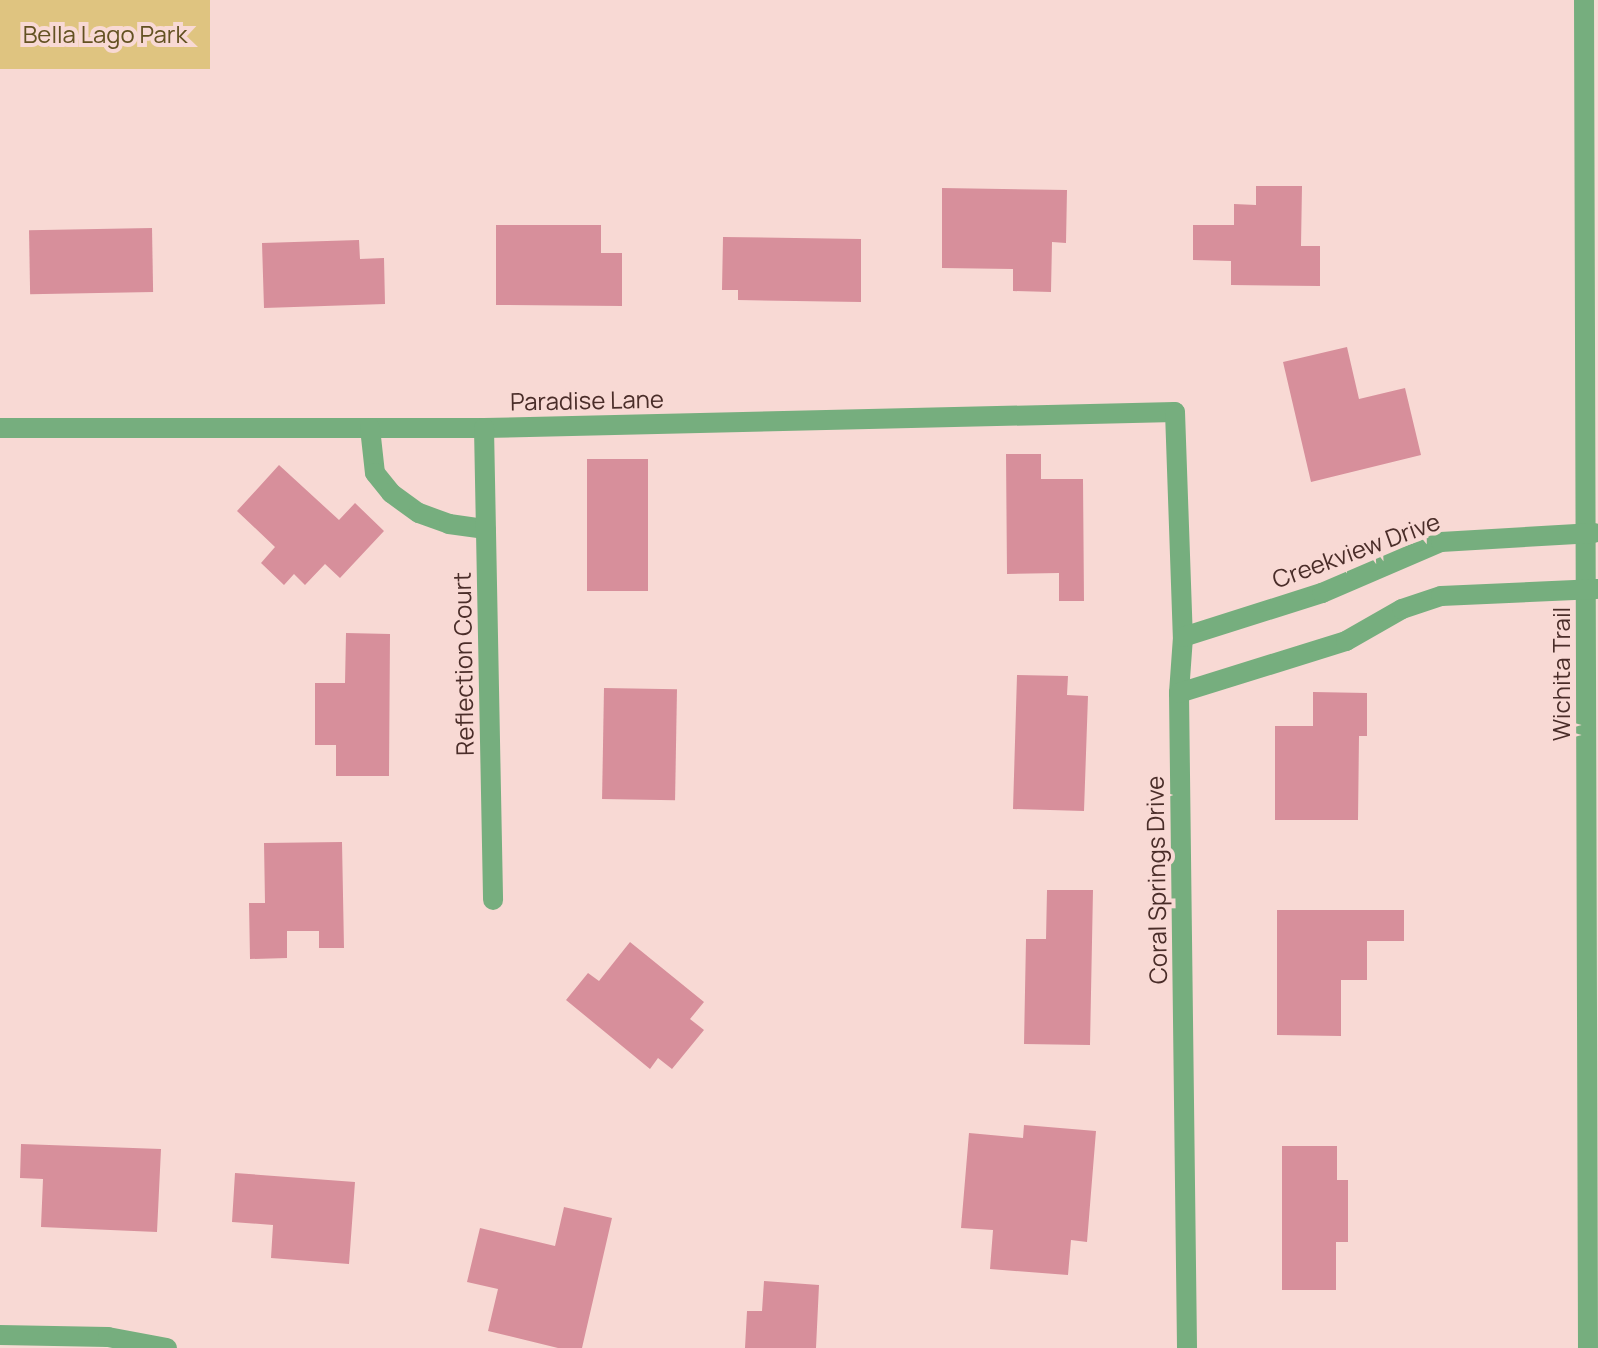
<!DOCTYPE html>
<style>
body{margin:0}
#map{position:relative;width:1598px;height:1348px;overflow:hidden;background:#f8d9d4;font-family:Manrope,sans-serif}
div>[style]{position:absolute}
.green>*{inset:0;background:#dfc480;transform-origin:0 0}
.building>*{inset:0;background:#d78f9b;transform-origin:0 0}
.minor>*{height:20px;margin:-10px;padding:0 10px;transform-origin:10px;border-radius:10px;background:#76ae7e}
span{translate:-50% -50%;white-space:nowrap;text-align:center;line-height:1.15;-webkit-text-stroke:8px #f8d9d4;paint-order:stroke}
.park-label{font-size:24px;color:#635122}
.street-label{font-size:24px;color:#4a2d29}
</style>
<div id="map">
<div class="green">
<i style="left:0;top:0;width:210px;height:69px"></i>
</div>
<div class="building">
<i style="clip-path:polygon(1256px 186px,1302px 186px,1301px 246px,1320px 246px,1320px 286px,1231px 285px,1231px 261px,1193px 260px,1193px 225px,1234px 225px,1234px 204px,1256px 205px)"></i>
<i style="clip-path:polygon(942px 188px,1067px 190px,1066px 243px,1052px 242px,1051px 292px,1013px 291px,1013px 269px,942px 268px)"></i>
<i style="clip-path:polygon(496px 225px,601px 225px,601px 253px,622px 253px,622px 306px,496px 305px)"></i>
<i style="left:152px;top:228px;width:64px;height:123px;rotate:89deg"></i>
<i style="clip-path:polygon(723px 237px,861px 239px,861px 302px,738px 300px,738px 290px,722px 290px)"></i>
<i style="clip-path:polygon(359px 240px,360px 259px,384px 258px,385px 304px,264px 308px,262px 243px)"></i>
<i style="clip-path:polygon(1347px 347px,1359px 399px,1405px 388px,1421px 455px,1311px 482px,1283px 362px)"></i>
<i style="clip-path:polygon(1006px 454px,1041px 454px,1041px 479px,1083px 479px,1084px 601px,1059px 601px,1059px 573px,1007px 574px)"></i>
<i style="left:587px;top:459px;width:61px;height:132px"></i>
<i style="clip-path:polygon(279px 465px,339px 520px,355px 503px,384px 531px,340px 578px,325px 564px,305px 585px,294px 574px,284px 585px,261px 563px,275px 547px,237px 511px)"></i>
<i style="clip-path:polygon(346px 633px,390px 634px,389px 776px,336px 776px,336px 745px,315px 745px,315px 683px,345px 683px)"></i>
<i style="clip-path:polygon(1017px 675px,1068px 676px,1067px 695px,1088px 696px,1084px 811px,1013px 809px)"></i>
<i style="left:604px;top:688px;width:73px;height:111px;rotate:1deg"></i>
<i style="clip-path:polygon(1313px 692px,1367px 693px,1367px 736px,1359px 736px,1358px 820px,1275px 820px,1275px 726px,1313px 726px)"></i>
<i style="clip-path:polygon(342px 842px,344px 948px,319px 948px,319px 931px,287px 931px,287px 958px,250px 959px,249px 903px,265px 903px,264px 843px)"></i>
<i style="clip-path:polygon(1047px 890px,1093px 890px,1090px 1045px,1024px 1044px,1026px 939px,1046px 939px)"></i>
<i style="clip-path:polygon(1277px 910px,1404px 910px,1404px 941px,1367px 941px,1367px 980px,1341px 980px,1341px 1036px,1277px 1035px)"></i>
<i style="clip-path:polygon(630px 942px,704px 1002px,690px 1019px,704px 1030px,672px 1069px,658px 1058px,650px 1069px,566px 1000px,588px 973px,599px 981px)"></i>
<i style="clip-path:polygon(1024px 1125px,1096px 1131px,1087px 1242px,1071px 1240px,1068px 1275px,990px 1269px,993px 1230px,961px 1228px,969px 1133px,1023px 1138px)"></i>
<i style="clip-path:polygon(21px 1144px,161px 1149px,157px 1232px,41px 1227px,43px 1179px,20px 1178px)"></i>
<i style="clip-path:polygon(1282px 1146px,1337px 1146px,1337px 1180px,1348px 1180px,1348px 1242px,1336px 1242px,1336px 1290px,1282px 1290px)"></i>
<i style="clip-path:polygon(235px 1173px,355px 1182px,349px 1264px,271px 1258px,273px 1225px,232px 1222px)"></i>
<i style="clip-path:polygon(564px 1207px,612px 1218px,582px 1348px,558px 1348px,488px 1331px,498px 1289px,467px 1282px,480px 1228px,555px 1246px)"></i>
<i style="clip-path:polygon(764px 1281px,819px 1285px,816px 1348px,745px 1348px,747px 1311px,762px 1311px)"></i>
</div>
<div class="minor">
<i style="left:1584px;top:0;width:1348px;rotate:89.83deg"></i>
<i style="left:0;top:428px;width:484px"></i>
<i style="left:484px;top:428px;width:691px;rotate:-1.33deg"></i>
<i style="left:1175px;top:412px;width:225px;rotate:88deg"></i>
<i style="left:1183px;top:637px;width:56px;rotate:94.1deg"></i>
<i style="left:1179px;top:693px;width:655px;rotate:89.3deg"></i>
<i style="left:370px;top:428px;width:45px;rotate:83.7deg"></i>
<i style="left:375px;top:473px;width:26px;rotate:51deg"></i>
<i style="left:391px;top:493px;width:34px;rotate:36deg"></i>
<i style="left:419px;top:513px;width:32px;rotate:20deg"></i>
<i style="left:449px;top:524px;width:37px;rotate:8deg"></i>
<i style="left:484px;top:428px;width:472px;rotate:88.9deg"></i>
<i style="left:1183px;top:637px;width:146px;rotate:-17.6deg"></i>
<i style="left:1322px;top:593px;width:129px;rotate:-23.2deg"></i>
<i style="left:1441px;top:542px;width:153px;rotate:-3.4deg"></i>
<i style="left:1179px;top:693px;width:175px;rotate:-17.3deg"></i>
<i style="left:1346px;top:641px;width:64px;rotate:-29.7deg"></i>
<i style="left:1402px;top:609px;width:41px;rotate:-18.4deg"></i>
<i style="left:1441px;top:596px;width:156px;rotate:-2.6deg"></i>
<i style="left:0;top:1335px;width:108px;rotate:1.1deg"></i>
<i style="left:108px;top:1337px;width:60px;rotate:10.6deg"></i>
</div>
<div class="park-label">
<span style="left:105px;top:34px">Bella Lago Park</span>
</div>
<div class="street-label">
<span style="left:587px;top:400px;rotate:-1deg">Paradise Lane</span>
<span style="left:1356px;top:550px;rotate:-20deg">Creekview Drive</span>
<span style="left:463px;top:664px;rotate:-91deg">Reflection Court</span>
<span style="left:1561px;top:674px;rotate:-90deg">Wichita Trail</span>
<span style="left:1156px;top:880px;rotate:-91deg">Coral Springs Drive</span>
</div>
</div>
